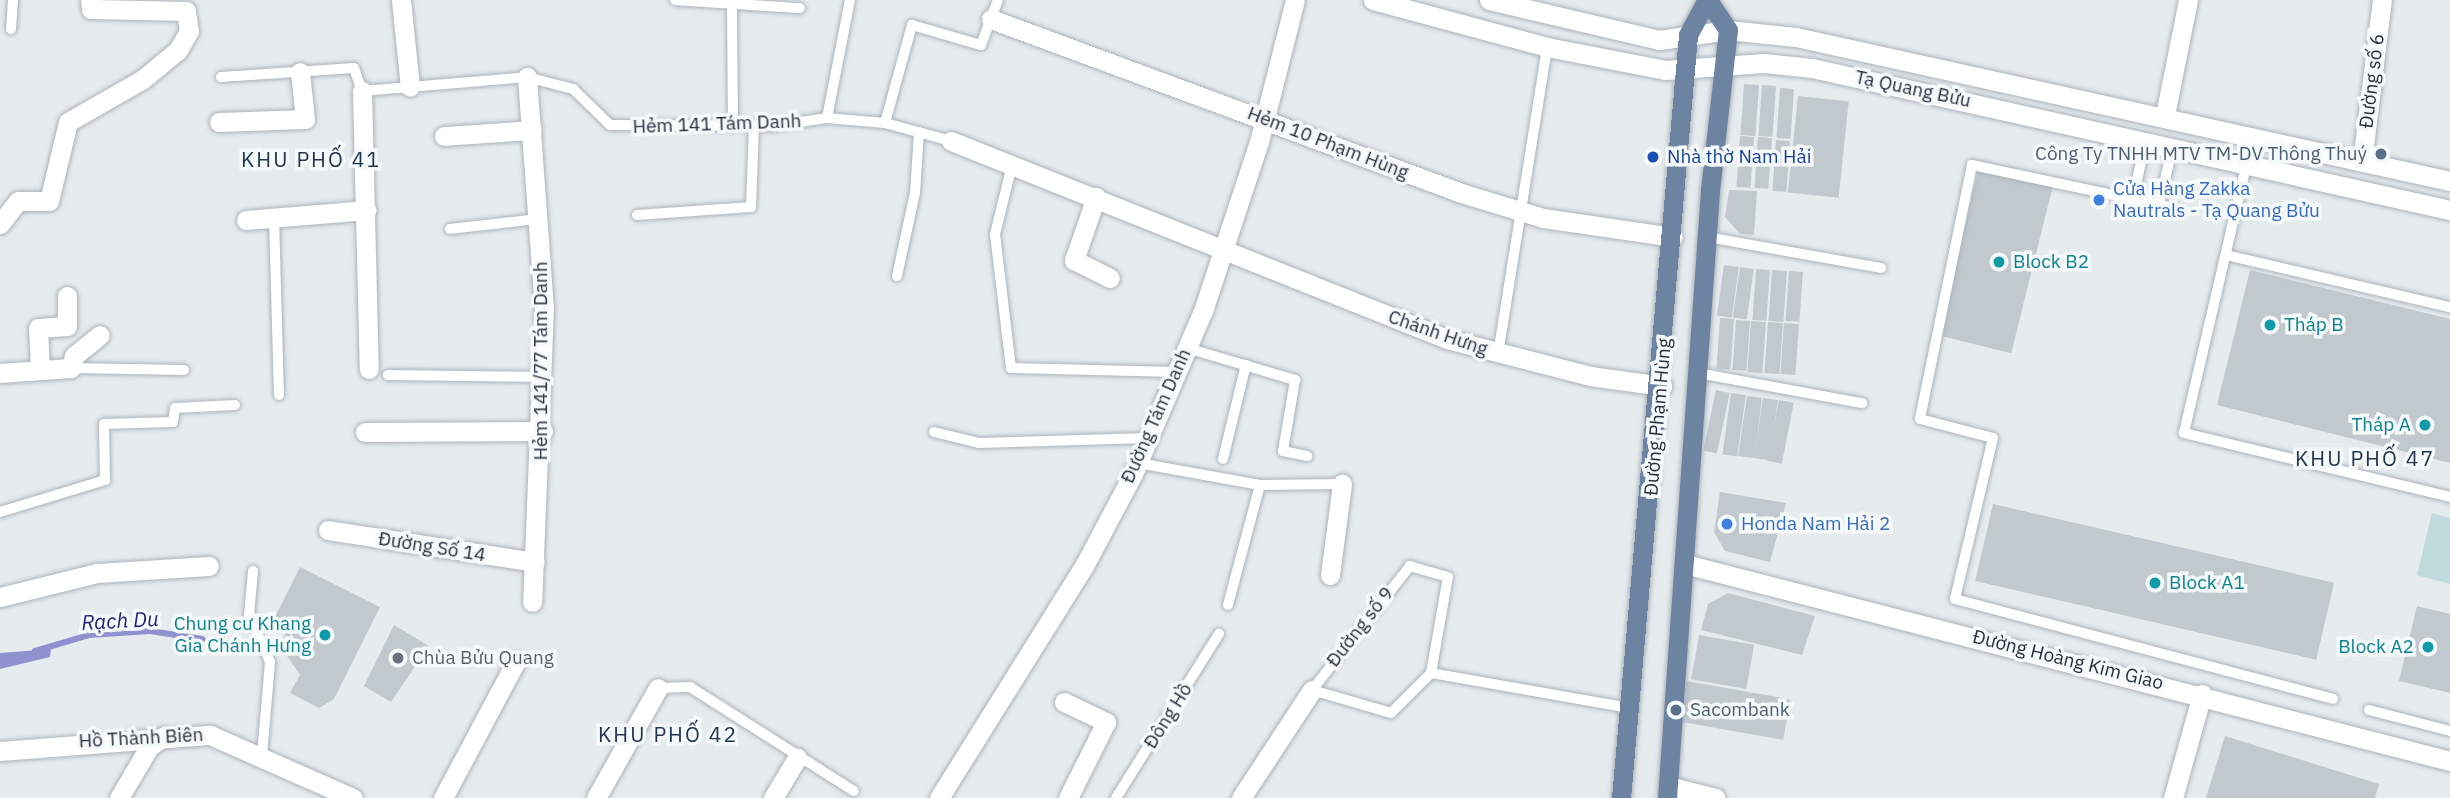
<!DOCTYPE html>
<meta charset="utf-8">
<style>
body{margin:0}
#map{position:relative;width:2450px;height:798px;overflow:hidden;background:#e6ebee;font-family:"IBM Plex Sans",sans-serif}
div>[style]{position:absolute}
.green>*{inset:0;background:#c0dbde}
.water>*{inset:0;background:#9191d0}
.stream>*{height:6px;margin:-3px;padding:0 3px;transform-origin:3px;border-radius:3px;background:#9191d0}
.building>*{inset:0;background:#c1c9cf;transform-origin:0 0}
.roads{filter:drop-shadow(0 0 2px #acb3ba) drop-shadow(0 0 2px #acb3ba)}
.service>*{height:10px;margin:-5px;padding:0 5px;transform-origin:5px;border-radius:5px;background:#fff}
.minor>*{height:19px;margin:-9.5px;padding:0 9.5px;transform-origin:9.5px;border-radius:9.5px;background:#fff}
.secondary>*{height:19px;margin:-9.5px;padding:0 9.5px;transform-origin:9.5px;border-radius:9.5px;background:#fff}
.primary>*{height:19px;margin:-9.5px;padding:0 9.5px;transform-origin:9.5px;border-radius:9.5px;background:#6c83a1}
.dots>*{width:19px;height:19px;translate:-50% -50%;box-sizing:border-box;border:4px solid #f6f9fa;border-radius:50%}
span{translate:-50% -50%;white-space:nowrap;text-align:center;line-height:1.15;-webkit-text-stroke:7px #f6f9fa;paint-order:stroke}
.street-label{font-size:19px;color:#25303f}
.service-label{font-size:19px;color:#4e5e75}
.right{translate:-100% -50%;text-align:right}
.left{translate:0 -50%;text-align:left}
.transit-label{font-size:19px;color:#164399}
.shop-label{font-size:19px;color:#366cbe}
.culture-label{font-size:19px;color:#0d838f}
.worship-label{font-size:19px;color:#5b616d}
.neighbourhood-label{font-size:21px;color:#213551;letter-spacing:2px}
.water-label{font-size:21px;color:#212179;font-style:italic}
</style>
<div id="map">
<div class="green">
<i style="clip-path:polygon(2432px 513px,2450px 518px,2450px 584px,2417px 575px)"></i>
</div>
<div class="water">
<i style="clip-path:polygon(51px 649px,50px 657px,0 669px,0 653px)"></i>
</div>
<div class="stream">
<i style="left:35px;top:651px;width:56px;rotate:-16.5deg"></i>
<i style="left:89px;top:635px;width:61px;rotate:-3.8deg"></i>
<i style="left:150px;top:631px;width:53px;rotate:8.7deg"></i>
</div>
<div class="building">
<i style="left:1744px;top:84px;width:15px;height:51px;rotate:4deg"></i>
<i style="left:1762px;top:85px;width:14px;height:51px;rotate:4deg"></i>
<i style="left:1780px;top:88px;width:14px;height:50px;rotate:4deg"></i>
<i style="left:1798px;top:96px;width:51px;height:97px;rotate:6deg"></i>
<i style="left:1740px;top:136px;width:14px;height:51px;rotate:4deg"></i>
<i style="left:1758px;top:137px;width:14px;height:51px;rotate:4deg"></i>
<i style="left:1776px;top:140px;width:14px;height:51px;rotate:4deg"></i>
<i style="left:1979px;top:168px;width:76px;height:172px;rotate:14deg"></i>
<i style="clip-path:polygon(1729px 190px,1757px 191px,1754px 235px,1740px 234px,1725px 217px)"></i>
<i style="left:1724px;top:265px;width:15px;height:51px;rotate:8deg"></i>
<i style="left:1740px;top:267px;width:14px;height:51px;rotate:8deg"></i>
<i style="left:1756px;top:269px;width:14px;height:51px;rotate:4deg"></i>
<i style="left:1772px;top:270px;width:15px;height:51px;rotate:4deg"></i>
<i style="clip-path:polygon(2250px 270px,2450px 319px,2450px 463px,2217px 405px)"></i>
<i style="left:1789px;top:271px;width:14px;height:50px;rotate:4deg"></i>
<i style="left:1720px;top:318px;width:14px;height:51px;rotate:4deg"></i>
<i style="left:1736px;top:320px;width:14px;height:50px;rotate:4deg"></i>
<i style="left:1751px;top:321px;width:15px;height:51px;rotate:4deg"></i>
<i style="left:1768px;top:322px;width:15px;height:51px;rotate:4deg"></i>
<i style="left:1784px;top:323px;width:15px;height:51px;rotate:4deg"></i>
<i style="left:1716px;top:390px;width:14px;height:62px;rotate:12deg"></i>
<i style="left:1731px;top:393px;width:15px;height:62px;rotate:8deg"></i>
<i style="clip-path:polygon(1747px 396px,1762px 398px,1755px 453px,1763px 398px,1778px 400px,1769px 460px,1738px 456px)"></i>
<i style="left:1779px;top:400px;width:15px;height:62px;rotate:11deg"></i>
<i style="clip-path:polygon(1720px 492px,1786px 503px,1770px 562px,1725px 551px,1714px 532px)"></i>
<i style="left:1993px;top:504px;width:350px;height:79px;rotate:13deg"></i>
<i style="clip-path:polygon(300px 567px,380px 607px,334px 699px,319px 708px,290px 693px,300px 675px,280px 645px,290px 625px,275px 617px)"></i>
<i style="clip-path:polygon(1728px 593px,1815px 616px,1802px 655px,1701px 630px,1708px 604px)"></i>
<i style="clip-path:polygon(2417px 606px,2450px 614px,2450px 693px,2399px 681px)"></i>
<i style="clip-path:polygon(394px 625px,429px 646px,391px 702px,364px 686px)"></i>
<i style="left:1699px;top:635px;width:56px;height:45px;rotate:10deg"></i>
<i style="left:1686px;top:681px;width:106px;height:41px;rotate:10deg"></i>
<i style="clip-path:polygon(2225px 736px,2379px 784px,2375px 798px,2206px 798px)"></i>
</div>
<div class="roads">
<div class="service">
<i style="left:675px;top:0;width:125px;rotate:3.7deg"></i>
<i style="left:732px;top:8px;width:118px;rotate:89.5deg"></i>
<i style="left:11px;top:29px;width:29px;rotate:-86deg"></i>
<i style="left:221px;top:77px;width:133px;rotate:-3.9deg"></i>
<i style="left:354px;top:68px;width:24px;rotate:71deg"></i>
<i style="left:362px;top:91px;width:166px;rotate:-4.8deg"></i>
<i style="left:527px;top:77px;width:48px;rotate:14.6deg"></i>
<i style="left:573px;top:89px;width:52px;rotate:44.2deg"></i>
<i style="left:610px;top:125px;width:164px;rotate:0.3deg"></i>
<i style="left:774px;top:126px;width:54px;rotate:-8.6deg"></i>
<i style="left:827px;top:118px;width:58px;rotate:4.9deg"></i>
<i style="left:885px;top:123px;width:68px;rotate:15.3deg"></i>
<i style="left:827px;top:118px;width:120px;rotate:-79deg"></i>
<i style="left:885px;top:123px;width:102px;rotate:-74.6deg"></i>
<i style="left:912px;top:25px;width:72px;rotate:16.2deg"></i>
<i style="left:981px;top:45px;width:48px;rotate:-69.3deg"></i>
<i style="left:2247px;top:162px;width:278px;rotate:103.1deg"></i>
<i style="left:2184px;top:433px;width:274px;rotate:13.5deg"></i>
<i style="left:1012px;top:165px;width:71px;rotate:103.8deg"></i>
<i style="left:995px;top:234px;width:135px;rotate:83.2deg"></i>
<i style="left:1011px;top:368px;width:166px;rotate:1.4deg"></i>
<i style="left:2133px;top:198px;width:59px;rotate:-77.4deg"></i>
<i style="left:2159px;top:204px;width:60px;rotate:-76.4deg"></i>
<i style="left:2174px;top:208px;width:207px;rotate:-168deg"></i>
<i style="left:1972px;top:165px;width:259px;rotate:101.6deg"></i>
<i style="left:1920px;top:419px;width:75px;rotate:14.6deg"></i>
<i style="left:1993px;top:438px;width:165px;rotate:103.3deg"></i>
<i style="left:1955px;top:599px;width:391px;rotate:14.8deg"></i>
<i style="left:637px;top:215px;width:114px;rotate:-4deg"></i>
<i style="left:751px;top:207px;width:81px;rotate:-87.9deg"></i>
<i style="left:274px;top:217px;width:178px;rotate:88.4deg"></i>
<i style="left:450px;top:229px;width:89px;rotate:-6.5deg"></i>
<i style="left:1707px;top:237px;width:177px;rotate:10.1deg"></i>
<i style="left:2226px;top:255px;width:230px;rotate:13.1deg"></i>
<i style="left:897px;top:276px;width:85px;rotate:-77.8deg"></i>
<i style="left:915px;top:193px;width:61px;rotate:-86.2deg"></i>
<i style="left:1187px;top:348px;width:113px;rotate:16.5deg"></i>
<i style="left:1295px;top:380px;width:72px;rotate:99.6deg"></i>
<i style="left:1283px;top:451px;width:25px;rotate:12deg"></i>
<i style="left:1498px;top:354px;width:311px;rotate:-80.9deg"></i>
<i style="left:71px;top:368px;width:113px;rotate:1deg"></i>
<i style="left:1698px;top:373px;width:167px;rotate:10.4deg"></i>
<i style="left:388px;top:375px;width:157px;rotate:0.7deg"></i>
<i style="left:934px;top:432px;width:46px;rotate:13.7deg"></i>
<i style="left:979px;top:443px;width:169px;rotate:-1.7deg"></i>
<i style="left:1223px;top:459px;width:97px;rotate:-76.3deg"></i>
<i style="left:1138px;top:463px;width:124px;rotate:10.2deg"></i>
<i style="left:1260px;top:485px;width:82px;rotate:-0.7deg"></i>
<i style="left:0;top:512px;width:110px;rotate:-16.9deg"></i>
<i style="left:105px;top:480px;width:56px;rotate:-91deg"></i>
<i style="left:104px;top:424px;width:69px;rotate:-1.7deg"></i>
<i style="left:173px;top:422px;width:14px;rotate:-82deg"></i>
<i style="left:175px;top:408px;width:60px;rotate:-2.9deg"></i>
<i style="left:253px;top:571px;width:44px;rotate:95.2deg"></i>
<i style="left:249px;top:615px;width:51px;rotate:65.9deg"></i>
<i style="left:270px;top:662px;width:93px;rotate:94.9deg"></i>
<i style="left:1228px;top:605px;width:124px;rotate:-75.1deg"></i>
<i style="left:1431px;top:673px;width:97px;rotate:-80deg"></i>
<i style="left:1448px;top:577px;width:40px;rotate:-164deg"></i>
<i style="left:1410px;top:566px;width:158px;rotate:128.3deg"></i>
<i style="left:1312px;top:690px;width:82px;rotate:16.2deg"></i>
<i style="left:1391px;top:713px;width:57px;rotate:-45deg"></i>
<i style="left:1431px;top:673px;width:201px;rotate:10deg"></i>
<i style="left:658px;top:688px;width:32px;rotate:-2deg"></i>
<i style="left:690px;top:687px;width:194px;rotate:32.4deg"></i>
<i style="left:2369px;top:710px;width:84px;rotate:14.5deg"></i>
<i style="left:1116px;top:798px;width:194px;rotate:-57.9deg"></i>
</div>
<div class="minor">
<i style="left:401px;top:0;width:87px;rotate:84.1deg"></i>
<i style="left:991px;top:19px;width:498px;rotate:20.3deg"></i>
<i style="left:1458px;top:192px;width:89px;rotate:17deg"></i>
<i style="left:1543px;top:218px;width:131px;rotate:8.3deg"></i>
<i style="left:527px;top:77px;width:231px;rotate:85.8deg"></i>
<i style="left:544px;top:307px;width:295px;rotate:92.3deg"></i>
<i style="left:362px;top:91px;width:278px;rotate:88.6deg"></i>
<i style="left:2165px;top:115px;width:117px;rotate:-78.7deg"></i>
<i style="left:219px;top:122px;width:86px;rotate:-2deg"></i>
<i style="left:305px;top:119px;width:47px;rotate:-96.1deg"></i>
<i style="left:444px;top:136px;width:88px;rotate:-3.9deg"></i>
<i style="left:951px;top:141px;width:534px;rotate:21.76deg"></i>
<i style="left:1447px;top:339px;width:148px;rotate:14.5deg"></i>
<i style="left:1590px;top:376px;width:73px;rotate:7.9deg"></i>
<i style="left:2362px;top:162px;width:163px;rotate:-83deg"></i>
<i style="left:1096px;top:197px;width:67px;rotate:109.2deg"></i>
<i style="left:1074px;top:260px;width:40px;rotate:26.6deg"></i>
<i style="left:246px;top:220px;width:121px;rotate:-4.7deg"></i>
<i style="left:0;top:224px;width:29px;rotate:-52deg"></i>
<i style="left:18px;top:201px;width:31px"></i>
<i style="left:49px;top:201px;width:81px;rotate:-76.5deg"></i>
<i style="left:68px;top:122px;width:86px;rotate:-29.8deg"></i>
<i style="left:143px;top:79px;width:45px;rotate:-39.6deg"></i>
<i style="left:178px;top:50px;width:22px;rotate:-60deg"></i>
<i style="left:189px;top:31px;width:20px;rotate:-99deg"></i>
<i style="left:186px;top:11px;width:95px;rotate:-178.8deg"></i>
<i style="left:91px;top:9px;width:9px;rotate:-96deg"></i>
<i style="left:40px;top:370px;width:42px;rotate:-92.7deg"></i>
<i style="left:38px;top:328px;width:29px;rotate:-4deg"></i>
<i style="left:67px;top:326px;width:30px;rotate:-90deg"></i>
<i style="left:0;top:373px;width:71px;rotate:-4deg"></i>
<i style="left:71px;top:368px;width:12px;rotate:-76deg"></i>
<i style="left:74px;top:356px;width:33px;rotate:-39deg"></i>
<i style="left:365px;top:432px;width:178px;rotate:-0.3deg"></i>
<i style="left:328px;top:530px;width:209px;rotate:8.8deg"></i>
<i style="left:1685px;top:564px;width:790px;rotate:14.44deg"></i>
<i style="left:1330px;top:575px;width:92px;rotate:-82.5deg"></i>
<i style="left:0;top:597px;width:100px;rotate:-13.9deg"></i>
<i style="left:97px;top:573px;width:112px;rotate:-3.6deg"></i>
<i style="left:1064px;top:702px;width:47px;rotate:25.5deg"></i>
<i style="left:1106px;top:722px;width:85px;rotate:116.6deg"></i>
<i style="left:0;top:751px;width:211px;rotate:-4.4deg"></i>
<i style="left:210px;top:735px;width:156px;rotate:23.8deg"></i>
<i style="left:1668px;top:786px;width:49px;rotate:14deg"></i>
<i style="left:119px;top:798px;width:59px;rotate:-59.5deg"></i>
<i style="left:149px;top:747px;width:19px;rotate:-36deg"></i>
<i style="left:443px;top:798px;width:155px;rotate:-61.9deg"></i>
<i style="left:596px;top:798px;width:126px;rotate:-60.6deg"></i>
<i style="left:773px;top:798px;width:47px;rotate:-59deg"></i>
<i style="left:939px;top:798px;width:274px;rotate:-58deg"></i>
<i style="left:1084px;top:566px;width:104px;rotate:-62deg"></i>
<i style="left:1133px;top:474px;width:181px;rotate:-66.8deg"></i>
<i style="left:1204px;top:308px;width:175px;rotate:-71.7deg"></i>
<i style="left:1259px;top:142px;width:146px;rotate:-75.8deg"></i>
<i style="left:1241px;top:798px;width:129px;rotate:-56.7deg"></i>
<i style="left:2173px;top:798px;width:108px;rotate:-74.4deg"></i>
</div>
<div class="secondary">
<i style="left:1373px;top:0;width:180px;rotate:15.1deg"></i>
<i style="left:1547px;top:47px;width:120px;rotate:11deg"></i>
<i style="left:1665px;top:70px;width:99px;rotate:-4deg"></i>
<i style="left:1764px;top:63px;width:48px;rotate:5.9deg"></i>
<i style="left:1812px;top:68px;width:654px;rotate:12.55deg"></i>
<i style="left:1489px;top:0;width:175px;rotate:13.2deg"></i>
<i style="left:1659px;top:40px;width:70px;rotate:-8.2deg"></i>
<i style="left:1728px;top:30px;width:68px;rotate:5.9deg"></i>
<i style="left:1796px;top:37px;width:670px;rotate:12.42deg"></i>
</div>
<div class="primary">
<i style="left:1621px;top:798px;width:766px;rotate:-84.98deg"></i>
<i style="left:1688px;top:35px;width:40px;rotate:-62deg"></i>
<i style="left:1667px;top:798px;width:610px;rotate:-85.95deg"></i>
<i style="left:1710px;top:190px;width:161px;rotate:-83.6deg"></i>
<i style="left:1728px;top:30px;width:36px;rotate:-124deg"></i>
</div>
</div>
<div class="dots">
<i style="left:2381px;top:154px;background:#5c6f8a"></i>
<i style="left:1653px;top:157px;background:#1a4fb4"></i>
<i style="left:2099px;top:200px;background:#3f7fe0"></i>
<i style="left:1999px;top:262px;background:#0f9aa8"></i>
<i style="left:2270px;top:325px;background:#0f9aa8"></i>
<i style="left:2425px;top:425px;background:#0f9aa8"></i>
<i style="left:1727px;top:524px;background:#3f7fe0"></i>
<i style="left:2155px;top:583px;background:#0f9aa8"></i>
<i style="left:325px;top:635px;background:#0f9aa8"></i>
<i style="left:2428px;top:647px;background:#0f9aa8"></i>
<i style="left:398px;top:658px;background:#6b7280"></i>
<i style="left:1676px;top:710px;background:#5c6f8a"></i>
</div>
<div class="street-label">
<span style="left:2372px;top:81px;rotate:-83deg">Đường số 6</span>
<span style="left:1913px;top:89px;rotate:12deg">Tạ Quang Bửu</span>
<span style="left:717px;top:124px;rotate:-2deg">Hẻm 141 Tám Danh</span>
<span style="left:1328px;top:143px;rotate:21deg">Hẻm 10 Phạm Hùng</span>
<span style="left:1438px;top:333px;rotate:19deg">Chánh Hưng</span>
<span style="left:541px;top:361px;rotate:-90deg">Hẻm 141/77 Tám Danh</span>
<span style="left:1156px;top:416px;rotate:-66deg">Đường Tám Danh</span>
<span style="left:1658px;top:417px;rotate:-85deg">Đường Phạm Hùng</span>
<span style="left:432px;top:547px;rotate:9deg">Đường Số 14</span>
<span style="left:1360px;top:627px;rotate:-52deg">Đường số 9</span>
<span style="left:2068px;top:660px;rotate:14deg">Đường Hoàng Kim Giao</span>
<span style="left:1168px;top:716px;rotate:-58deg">Đông Hồ</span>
<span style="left:141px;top:738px;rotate:-3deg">Hồ Thành Biên</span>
</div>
<div class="service-label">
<span class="right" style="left:2367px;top:154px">Công Ty TNHH MTV TM-DV Thông Thuý</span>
<span class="left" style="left:1690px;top:710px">Sacombank</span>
</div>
<div class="transit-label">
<span class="left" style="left:1667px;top:157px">Nhà thờ Nam Hải</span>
</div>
<div class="shop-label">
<span class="left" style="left:2113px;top:200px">Cửa Hàng Zakka<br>Nautrals - Tạ Quang Bửu</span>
<span class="left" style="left:1741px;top:524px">Honda Nam Hải 2</span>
</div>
<div class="culture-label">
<span class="left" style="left:2013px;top:262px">Block B2</span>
<span class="left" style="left:2284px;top:325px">Tháp B</span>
<span class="right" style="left:2411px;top:425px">Tháp A</span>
<span class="left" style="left:2169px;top:583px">Block A1</span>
<span class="right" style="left:311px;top:635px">Chung cư Khang<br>Gia Chánh Hưng</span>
<span class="right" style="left:2414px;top:647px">Block A2</span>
</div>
<div class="worship-label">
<span class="left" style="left:412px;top:658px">Chùa Bửu Quang</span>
</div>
<div class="neighbourhood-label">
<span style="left:311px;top:159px">KHU PHỐ 41</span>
<span style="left:2365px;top:458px">KHU PHỐ 47</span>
<span style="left:668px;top:734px">KHU PHỐ 42</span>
</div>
<div class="water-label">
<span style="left:120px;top:620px;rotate:-3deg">Rạch Du</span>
</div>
</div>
